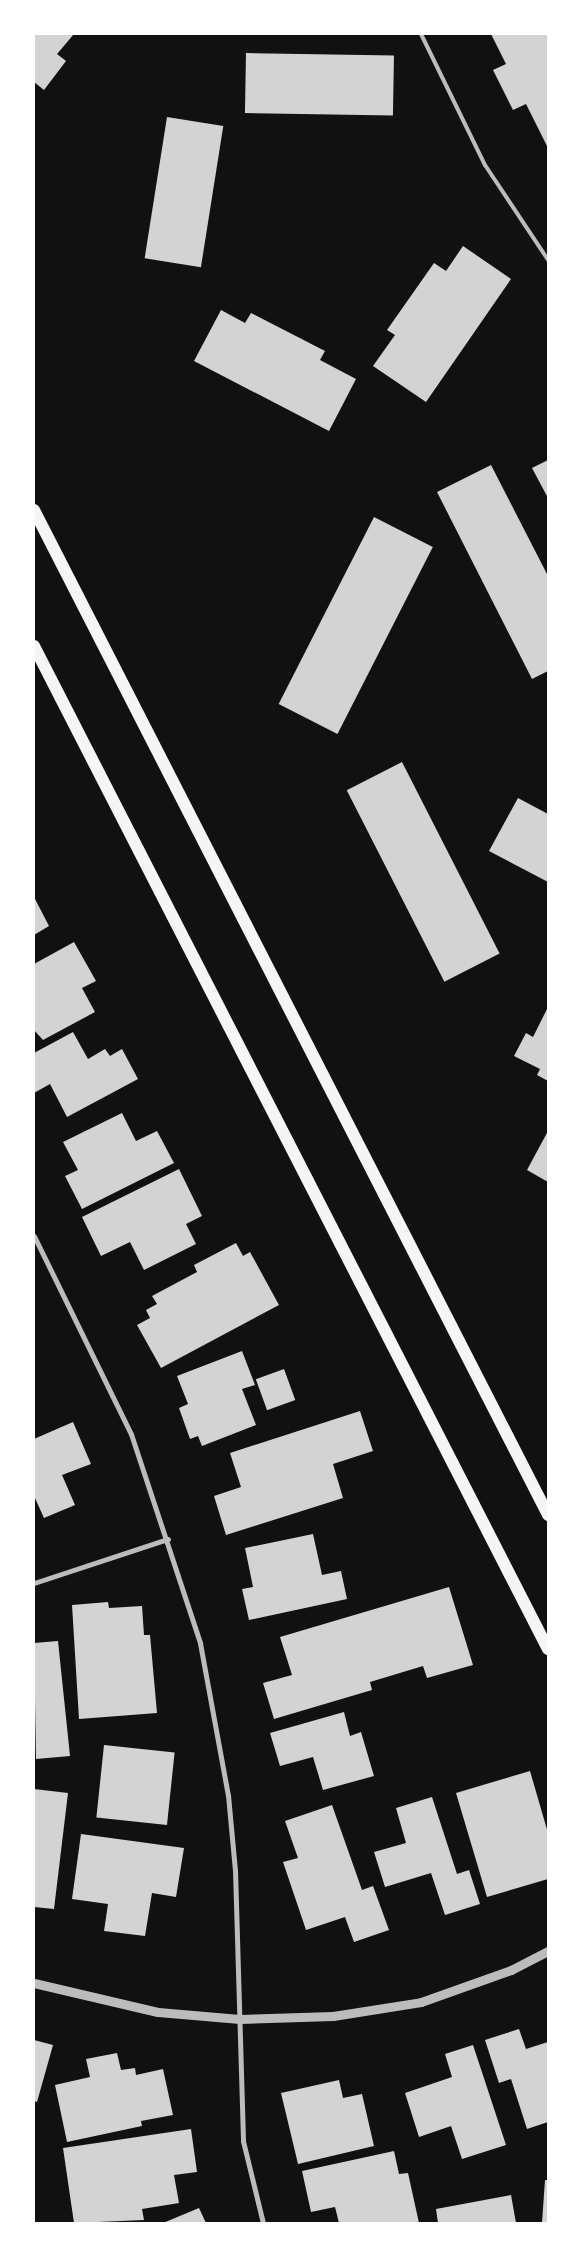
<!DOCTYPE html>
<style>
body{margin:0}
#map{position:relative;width:582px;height:2257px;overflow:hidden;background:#111;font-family:"Golos Text",sans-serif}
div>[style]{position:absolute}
.building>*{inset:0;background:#d3d3d3;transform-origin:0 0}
.service>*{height:4px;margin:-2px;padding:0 2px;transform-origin:2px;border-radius:2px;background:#bcbcbc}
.minor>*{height:5px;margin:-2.5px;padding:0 2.5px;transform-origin:2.5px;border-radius:2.5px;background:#bcbcbc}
.tertiary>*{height:9px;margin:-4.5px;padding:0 4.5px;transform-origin:4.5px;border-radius:4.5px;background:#bcbcbc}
.primary>*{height:12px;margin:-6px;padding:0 6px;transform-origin:6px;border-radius:6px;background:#f5f5f5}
span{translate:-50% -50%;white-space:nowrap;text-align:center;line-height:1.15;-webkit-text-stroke:4px #fff;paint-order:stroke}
.frame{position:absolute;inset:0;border:35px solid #fff;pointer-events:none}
</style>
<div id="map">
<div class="building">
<i style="clip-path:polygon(34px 34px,74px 34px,57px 54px,66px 61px,44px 90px,34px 82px)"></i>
<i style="clip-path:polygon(491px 34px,548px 34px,548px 148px,526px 104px,513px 110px,493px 70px,506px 64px)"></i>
<i style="left:246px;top:53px;width:148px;height:60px;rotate:1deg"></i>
<i style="left:167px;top:117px;width:57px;height:143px;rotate:9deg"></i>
<i style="clip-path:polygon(463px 246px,511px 279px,426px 402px,373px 366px,395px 335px,387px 330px,434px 263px,446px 271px)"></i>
<i style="clip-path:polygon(221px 310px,245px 323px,251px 313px,325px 351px,320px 360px,356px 379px,329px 431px,194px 361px)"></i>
<i style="clip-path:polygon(548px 460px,548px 498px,532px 468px)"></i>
<i style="clip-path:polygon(491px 465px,548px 576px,548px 671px,532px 679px,437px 492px)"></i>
<i style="left:374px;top:517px;width:66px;height:210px;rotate:27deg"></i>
<i style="left:402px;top:762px;width:215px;height:62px;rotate:63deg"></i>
<i style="clip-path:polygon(518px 798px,548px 814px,548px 882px,489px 851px)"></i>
<i style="clip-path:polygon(34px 897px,49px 926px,34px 935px)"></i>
<i style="clip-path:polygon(74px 942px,96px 981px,82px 988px,95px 1012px,43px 1040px,34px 1030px,34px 964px)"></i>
<i style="clip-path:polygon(548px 1007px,548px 1081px,537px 1075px,540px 1069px,514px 1056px,526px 1033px,533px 1037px)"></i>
<i style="clip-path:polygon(73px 1032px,88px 1059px,105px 1049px,110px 1056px,122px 1049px,138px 1079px,67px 1117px,50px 1084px,34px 1093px,34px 1053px)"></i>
<i style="clip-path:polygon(122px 1113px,136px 1141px,157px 1131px,174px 1163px,82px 1209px,65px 1176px,78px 1170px,63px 1142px)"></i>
<i style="clip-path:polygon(548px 1131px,548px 1182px,527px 1170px)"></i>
<i style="clip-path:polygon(179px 1169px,202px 1216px,186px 1224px,196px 1244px,144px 1270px,130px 1242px,101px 1256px,82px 1217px)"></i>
<i style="clip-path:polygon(236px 1243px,243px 1256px,250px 1252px,279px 1305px,161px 1368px,137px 1325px,150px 1318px,146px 1310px,157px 1304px,152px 1296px,197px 1272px,194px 1265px)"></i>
<i style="clip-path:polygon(242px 1351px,255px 1385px,242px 1389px,256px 1425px,202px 1446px,198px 1436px,190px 1439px,179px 1408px,188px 1404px,177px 1376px)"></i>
<i style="left:284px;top:1369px;width:33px;height:30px;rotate:70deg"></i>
<i style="clip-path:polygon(360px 1411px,373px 1451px,333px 1464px,343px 1498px,226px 1535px,214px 1496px,241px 1487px,230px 1453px)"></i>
<i style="clip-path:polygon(73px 1422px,91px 1464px,62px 1475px,75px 1505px,44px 1518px,34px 1496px,34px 1439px)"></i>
<i style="clip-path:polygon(313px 1534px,322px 1575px,341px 1571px,347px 1599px,249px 1620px,242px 1589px,253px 1587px,245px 1548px)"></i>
<i style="clip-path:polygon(449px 1587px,473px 1665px,427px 1678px,423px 1666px,370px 1682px,372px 1690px,274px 1719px,263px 1683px,292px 1675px,280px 1637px)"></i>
<i style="clip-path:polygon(108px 1602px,109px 1608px,142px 1606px,144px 1635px,150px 1635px,157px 1713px,79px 1719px,72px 1605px)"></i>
<i style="clip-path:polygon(58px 1641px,70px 1756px,36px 1759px,34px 1643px)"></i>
<i style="clip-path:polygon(344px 1712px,350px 1736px,361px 1732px,374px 1776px,323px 1790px,313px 1757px,280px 1766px,270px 1733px)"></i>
<i style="left:104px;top:1745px;width:71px;height:73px;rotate:6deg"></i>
<i style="clip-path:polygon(530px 1771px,548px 1833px,548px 1879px,487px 1897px,456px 1793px)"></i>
<i style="clip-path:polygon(34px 1789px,68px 1793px,54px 1909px,34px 1907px)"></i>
<i style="clip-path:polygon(432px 1797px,457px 1874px,469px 1870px,480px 1904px,445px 1915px,431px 1873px,385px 1887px,374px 1852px,406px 1843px,396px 1808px)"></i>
<i style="clip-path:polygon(332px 1805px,362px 1890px,373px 1886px,389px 1930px,354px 1942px,345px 1917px,306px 1930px,283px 1862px,298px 1858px,285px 1821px)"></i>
<i style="clip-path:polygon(81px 1834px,184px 1848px,176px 1897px,152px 1893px,145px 1936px,104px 1931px,108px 1904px,72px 1899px)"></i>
<i style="clip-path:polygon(519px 2029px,526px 2049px,548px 2042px,548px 2122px,527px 2129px,511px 2079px,499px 2083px,485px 2040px)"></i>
<i style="clip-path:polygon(34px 2040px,53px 2045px,37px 2102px,34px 2101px)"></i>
<i style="clip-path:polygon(473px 2045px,506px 2145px,462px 2159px,451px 2126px,419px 2137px,405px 2093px,452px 2077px,445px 2054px)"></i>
<i style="clip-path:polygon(117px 2053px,121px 2070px,135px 2068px,136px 2075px,163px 2069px,173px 2115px,141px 2121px,142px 2126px,67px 2142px,55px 2085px,90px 2077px,86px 2059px)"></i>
<i style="clip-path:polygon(339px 2080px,343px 2098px,362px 2094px,374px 2146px,298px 2164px,281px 2093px)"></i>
<i style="clip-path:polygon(191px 2129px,197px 2172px,174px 2175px,179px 2203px,142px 2209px,144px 2220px,74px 2223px,63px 2148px)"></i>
<i style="clip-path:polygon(394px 2151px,399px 2174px,408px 2173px,419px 2223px,339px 2223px,335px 2207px,311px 2212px,302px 2171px)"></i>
<i style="clip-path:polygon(545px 2180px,548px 2180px,548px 2223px,542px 2223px)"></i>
<i style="clip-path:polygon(511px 2195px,516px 2223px,438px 2223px,436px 2209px)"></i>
<i style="clip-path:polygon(199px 2208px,206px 2223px,163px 2223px)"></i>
</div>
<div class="service">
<i style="left:421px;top:34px;width:146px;rotate:64deg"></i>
<i style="left:485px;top:165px;width:114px;rotate:56.4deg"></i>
</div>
<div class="minor">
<i style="left:34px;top:1236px;width:220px;rotate:63.9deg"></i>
<i style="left:131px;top:1434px;width:220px;rotate:71.7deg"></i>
<i style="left:200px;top:1643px;width:155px;rotate:79.6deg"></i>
<i style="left:228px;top:1795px;width:75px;rotate:84.7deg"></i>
<i style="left:235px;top:1870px;width:271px;rotate:88.3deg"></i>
<i style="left:243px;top:2141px;width:84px;rotate:76.3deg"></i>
<i style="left:34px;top:1583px;width:141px;rotate:-18.2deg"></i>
</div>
<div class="tertiary">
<i style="left:34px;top:1983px;width:127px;rotate:13.2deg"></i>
<i style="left:158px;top:2012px;width:82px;rotate:4.9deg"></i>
<i style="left:240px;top:2019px;width:93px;rotate:-1.8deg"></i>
<i style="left:333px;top:2016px;width:89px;rotate:-9deg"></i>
<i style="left:421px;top:2002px;width:96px;rotate:-19.6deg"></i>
<i style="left:511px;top:1970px;width:42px;rotate:-27.2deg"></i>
</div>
<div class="primary">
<i style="left:34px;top:510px;width:1129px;rotate:62.91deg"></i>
<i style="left:34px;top:646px;width:1127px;rotate:62.87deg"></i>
</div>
<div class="frame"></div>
</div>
